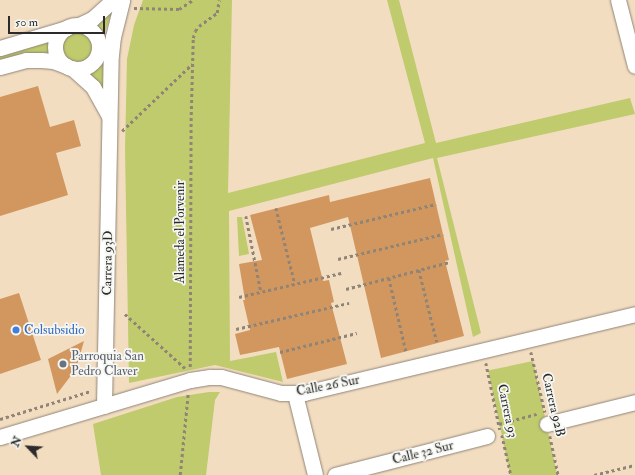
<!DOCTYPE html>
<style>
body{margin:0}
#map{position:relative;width:635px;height:475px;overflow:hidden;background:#f3ddc1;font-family:"IM FELL Double Pica",serif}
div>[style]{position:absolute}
.green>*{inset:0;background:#bfcb6c;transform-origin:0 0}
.round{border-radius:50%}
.building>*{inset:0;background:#d2975f}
.path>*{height:2.5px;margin-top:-1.25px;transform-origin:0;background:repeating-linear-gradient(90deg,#8f8476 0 3px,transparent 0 6px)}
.roads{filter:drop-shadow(0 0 1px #8f8476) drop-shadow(0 0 1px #8f8476)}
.minor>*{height:15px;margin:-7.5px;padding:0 7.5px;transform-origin:7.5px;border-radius:7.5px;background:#fff}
.minor>.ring{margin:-7.5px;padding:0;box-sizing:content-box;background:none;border:15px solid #fff;border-radius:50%}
.dots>*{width:11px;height:11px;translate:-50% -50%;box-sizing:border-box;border:2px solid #f6f6f2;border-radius:50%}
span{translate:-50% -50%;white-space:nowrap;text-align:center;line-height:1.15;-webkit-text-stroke:3.5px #f6f6f2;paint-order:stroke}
.street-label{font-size:13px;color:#2b2b2b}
.shop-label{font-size:13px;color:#366cbe}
.left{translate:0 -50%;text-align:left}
.worship-label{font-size:13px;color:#5b616d}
.north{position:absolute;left:8px;top:427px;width:40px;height:40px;-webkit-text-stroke:3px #f6f6f2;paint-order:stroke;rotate:295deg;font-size:11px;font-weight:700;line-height:16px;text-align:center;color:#2b2b2b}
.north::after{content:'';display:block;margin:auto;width:14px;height:18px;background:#2b2b2b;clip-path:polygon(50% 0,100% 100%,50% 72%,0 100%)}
.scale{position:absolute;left:8px;top:16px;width:97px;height:18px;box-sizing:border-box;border:2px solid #2b2b2b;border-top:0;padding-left:5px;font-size:12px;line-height:14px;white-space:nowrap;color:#2b2b2b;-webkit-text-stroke:3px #f6f6f2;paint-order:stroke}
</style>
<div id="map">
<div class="green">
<i style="clip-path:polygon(143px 0,232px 0,228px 193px,425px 143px,387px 0,399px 0,436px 143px,630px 98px,635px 114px,437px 158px,481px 333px,473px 337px,433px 158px,229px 211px,230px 361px,276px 352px,283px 382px,215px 365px,129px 383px,125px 149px,127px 59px,134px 25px)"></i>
<i style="clip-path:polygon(113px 9px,103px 38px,94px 27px)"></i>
<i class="round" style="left:62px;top:31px;width:32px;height:32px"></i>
<i style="clip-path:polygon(51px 37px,51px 53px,0 61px,0 54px)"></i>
<i style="clip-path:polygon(103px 62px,103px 95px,88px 73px,95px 71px)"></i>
<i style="clip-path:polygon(237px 217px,242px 217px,249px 254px,239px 256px)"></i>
<i style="left:533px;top:361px;width:117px;height:46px;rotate:78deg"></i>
<i style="clip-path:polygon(209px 392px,220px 392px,215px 400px,206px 475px,101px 475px,93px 424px,177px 397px)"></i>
</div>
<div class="building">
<i style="clip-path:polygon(38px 86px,50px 127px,74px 120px,81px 146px,56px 153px,68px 195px,0 216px,0 97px)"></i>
<i style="clip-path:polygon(430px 178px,449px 260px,445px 261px,464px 336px,381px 358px,348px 217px,310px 228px,323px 281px,329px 280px,334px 302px,331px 303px,347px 364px,287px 379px,279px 347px,240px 355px,235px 334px,250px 330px,243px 300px,245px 300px,239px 264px,262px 260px,250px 215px,329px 195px,330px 202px)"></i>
<i style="clip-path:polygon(19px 293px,41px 360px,0 374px,0 299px)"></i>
<i style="clip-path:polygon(84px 341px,76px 369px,57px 394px,48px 359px)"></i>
</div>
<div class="path">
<i style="left:134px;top:8px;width:45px;rotate:1.3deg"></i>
<i style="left:179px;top:9px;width:17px;rotate:-33deg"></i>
<i style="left:122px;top:131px;width:97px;rotate:-43.7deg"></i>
<i style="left:276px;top:208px;width:78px;rotate:76deg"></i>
<i style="left:246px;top:216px;width:77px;rotate:78.8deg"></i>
<i style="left:331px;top:229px;width:108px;rotate:-13.4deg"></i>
<i style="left:338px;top:259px;width:108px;rotate:-13.4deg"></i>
<i style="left:419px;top:270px;width:74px;rotate:76deg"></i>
<i style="left:389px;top:278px;width:75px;rotate:76.9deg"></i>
<i style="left:346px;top:289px;width:107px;rotate:-14.6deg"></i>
<i style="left:239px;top:297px;width:105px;rotate:-13.2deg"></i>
<i style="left:125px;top:314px;width:81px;rotate:42deg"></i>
<i style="left:236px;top:329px;width:116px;rotate:-13deg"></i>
<i style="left:280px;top:352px;width:79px;rotate:-13.9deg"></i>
<i style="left:531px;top:352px;width:62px;rotate:76.9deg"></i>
<i style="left:486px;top:363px;width:68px;rotate:78.2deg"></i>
<i style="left:190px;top:367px;width:252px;rotate:-89.8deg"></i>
<i style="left:191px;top:115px;width:77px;rotate:-88.5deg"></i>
<i style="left:193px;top:38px;width:7px;rotate:-74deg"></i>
<i style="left:195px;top:31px;width:6px;rotate:-51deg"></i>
<i style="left:199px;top:26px;width:22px;rotate:-36deg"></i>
<i style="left:217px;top:13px;width:13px;rotate:-81deg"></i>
<i style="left:0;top:419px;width:95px;rotate:-17.1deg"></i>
<i style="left:499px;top:424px;width:39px;rotate:-15deg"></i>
<i style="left:502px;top:435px;width:41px;rotate:77.3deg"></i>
<i style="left:550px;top:436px;width:40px;rotate:78deg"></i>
<i style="left:180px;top:475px;width:81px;rotate:-84.4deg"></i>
<i style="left:594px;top:475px;width:42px;rotate:-13.7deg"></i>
</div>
<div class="roads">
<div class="minor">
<i style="left:618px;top:0;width:68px;rotate:75.6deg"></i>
<i style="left:79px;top:25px;width:14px;rotate:-25deg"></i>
<i style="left:92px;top:19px;width:28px;rotate:-42deg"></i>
<i class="ring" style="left:55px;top:25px;width:29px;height:29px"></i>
<i style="left:0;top:48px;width:70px;rotate:-16.6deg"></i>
<i style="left:0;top:67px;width:27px;rotate:-15deg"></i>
<i style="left:26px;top:60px;width:15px"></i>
<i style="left:41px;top:60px;width:12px;rotate:5deg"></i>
<i style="left:53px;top:61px;width:15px;rotate:20deg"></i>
<i style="left:72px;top:68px;width:28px;rotate:42deg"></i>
<i style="left:93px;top:87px;width:33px;rotate:61deg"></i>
<i style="left:295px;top:394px;width:83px;rotate:76.1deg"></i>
<i style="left:104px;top:406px;width:351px;rotate:-88.9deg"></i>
<i style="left:111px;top:55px;width:18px;rotate:-84deg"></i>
<i style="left:113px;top:37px;width:38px;rotate:-76deg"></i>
<i style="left:547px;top:424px;width:91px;rotate:-14deg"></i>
<i style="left:0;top:437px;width:198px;rotate:-16.7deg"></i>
<i style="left:190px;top:380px;width:20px;rotate:-9deg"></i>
<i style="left:210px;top:377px;width:11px"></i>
<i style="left:221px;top:377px;width:62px;rotate:14.9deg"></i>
<i style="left:281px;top:393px;width:23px"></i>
<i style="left:304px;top:393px;width:340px;rotate:-13.4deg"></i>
<i style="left:335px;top:475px;width:157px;rotate:-14.4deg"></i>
</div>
</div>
<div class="dots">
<i style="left:16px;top:330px;background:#3f7fe0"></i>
<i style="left:63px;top:364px;background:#6b7280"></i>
</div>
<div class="street-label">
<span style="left:180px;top:232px;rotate:-90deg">Alameda el Porvenir</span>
<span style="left:108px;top:263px;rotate:-89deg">Carrera 93D</span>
<span style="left:328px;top:386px;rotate:-11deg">Calle 26 Sur</span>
<span style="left:553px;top:405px;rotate:77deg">Carrera 92B</span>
<span style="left:507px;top:411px;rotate:78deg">Carrera 93</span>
<span style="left:423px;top:453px;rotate:-14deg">Calle 32 Sur</span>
</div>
<div class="shop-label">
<span class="left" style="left:24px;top:330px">Colsubsidio</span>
</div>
<div class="worship-label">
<span class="left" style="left:71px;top:364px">Parroquia San<br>Pedro Claver</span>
</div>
<div class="north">N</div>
<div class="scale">50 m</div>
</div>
